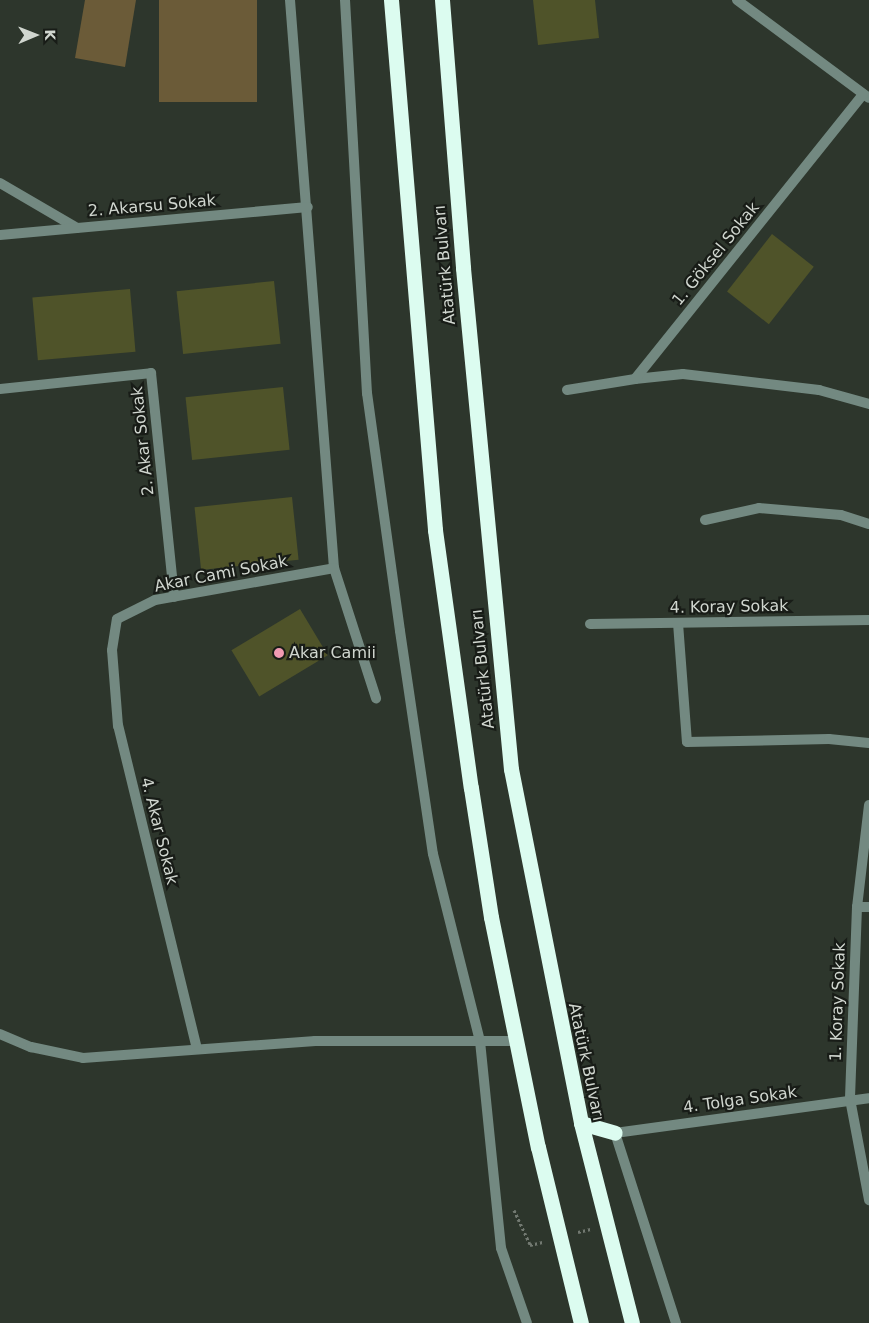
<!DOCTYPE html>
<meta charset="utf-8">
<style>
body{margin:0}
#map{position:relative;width:869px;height:1323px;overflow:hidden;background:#2d362c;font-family:"DejaVu Sans",sans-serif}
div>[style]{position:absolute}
.green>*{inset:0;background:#6b5b38;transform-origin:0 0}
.building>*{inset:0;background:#4f5329;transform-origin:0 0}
.path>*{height:3px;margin-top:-1.5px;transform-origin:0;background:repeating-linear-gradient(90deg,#727971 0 2.5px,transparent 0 5px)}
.street>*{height:10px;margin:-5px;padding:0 5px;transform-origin:5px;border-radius:5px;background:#738981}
.highway>*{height:15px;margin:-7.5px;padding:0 7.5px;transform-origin:7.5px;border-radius:7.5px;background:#dcfcf0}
.dots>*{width:14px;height:14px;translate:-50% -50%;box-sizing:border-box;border:2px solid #181c17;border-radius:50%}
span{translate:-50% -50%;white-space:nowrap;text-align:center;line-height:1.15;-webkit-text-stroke:4.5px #181c17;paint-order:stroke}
.street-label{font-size:16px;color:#d0d6cf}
.poi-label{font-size:16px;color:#d0d6cf}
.left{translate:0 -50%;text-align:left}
.north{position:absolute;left:10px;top:10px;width:50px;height:50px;-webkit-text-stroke:4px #181c17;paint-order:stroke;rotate:89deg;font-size:14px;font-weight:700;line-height:20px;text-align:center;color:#d0d6cf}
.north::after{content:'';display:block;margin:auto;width:18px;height:22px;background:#d0d6cf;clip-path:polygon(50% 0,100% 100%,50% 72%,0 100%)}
</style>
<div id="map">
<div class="green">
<i style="clip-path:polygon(85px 0,136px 0,125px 67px,75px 58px)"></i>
<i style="left:159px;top:0;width:98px;height:102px"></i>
</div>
<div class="building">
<i style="clip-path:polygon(533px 0,595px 0,599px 38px,538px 45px)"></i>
<i style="left:772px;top:234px;width:53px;height:73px;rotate:38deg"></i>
<i style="left:274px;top:281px;width:63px;height:98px;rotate:84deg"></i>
<i style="left:130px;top:289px;width:63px;height:98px;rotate:85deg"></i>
<i style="left:283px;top:387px;width:63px;height:98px;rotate:84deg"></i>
<i style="left:292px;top:497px;width:63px;height:98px;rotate:84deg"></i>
<i style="left:300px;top:609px;width:54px;height:80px;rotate:59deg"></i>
</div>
<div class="path">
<i style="left:514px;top:1210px;width:38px;rotate:65deg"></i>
<i style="left:530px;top:1245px;width:13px;rotate:-13deg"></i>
<i style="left:578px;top:1232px;width:13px;rotate:-13deg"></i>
</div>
<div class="street">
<i style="left:290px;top:0;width:570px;rotate:85.57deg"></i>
<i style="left:334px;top:568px;width:137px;rotate:72.1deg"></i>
<i style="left:345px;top:0;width:394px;rotate:86.8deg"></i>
<i style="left:367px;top:393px;width:240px;rotate:82.1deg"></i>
<i style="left:400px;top:631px;width:225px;rotate:81.6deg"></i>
<i style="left:433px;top:854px;width:193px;rotate:75.9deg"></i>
<i style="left:480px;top:1041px;width:208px;rotate:84.2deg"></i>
<i style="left:501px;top:1248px;width:79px;rotate:70.9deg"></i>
<i style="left:737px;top:0;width:164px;rotate:36.6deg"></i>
<i style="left:0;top:183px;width:89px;rotate:30.3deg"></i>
<i style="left:0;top:235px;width:309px;rotate:-5.2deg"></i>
<i style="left:635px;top:379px;width:48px;rotate:-5.9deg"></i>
<i style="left:683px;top:374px;width:137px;rotate:6.7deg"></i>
<i style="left:819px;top:390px;width:52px;rotate:15.6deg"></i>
<i style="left:0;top:389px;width:152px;rotate:-6deg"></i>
<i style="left:151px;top:373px;width:225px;rotate:84.1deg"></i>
<i style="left:567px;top:390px;width:69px;rotate:-9.2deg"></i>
<i style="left:635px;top:379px;width:365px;rotate:-51.3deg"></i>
<i style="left:705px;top:520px;width:55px;rotate:-12.5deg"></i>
<i style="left:759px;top:508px;width:82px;rotate:4.9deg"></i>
<i style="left:841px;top:515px;width:29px;rotate:18deg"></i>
<i style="left:678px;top:623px;width:119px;rotate:85.7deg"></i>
<i style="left:687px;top:742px;width:142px;rotate:-1.2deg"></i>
<i style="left:829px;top:739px;width:40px;rotate:5.7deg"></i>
<i style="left:590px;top:624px;width:279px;rotate:-0.8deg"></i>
<i style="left:869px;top:805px;width:103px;rotate:96.7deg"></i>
<i style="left:857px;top:907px;width:192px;rotate:92.1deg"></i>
<i style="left:850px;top:1099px;width:103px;rotate:79.3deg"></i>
<i style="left:857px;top:907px;width:12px"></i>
<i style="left:0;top:1034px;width:34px;rotate:23deg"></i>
<i style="left:31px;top:1047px;width:53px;rotate:11.9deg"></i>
<i style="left:83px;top:1058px;width:233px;rotate:-4.2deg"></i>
<i style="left:315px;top:1041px;width:203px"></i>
<i style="left:197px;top:1049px;width:333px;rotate:-103.7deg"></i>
<i style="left:118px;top:726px;width:76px;rotate:-94.5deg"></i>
<i style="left:112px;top:650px;width:31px;rotate:-81deg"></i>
<i style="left:117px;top:619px;width:42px;rotate:-26.6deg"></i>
<i style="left:155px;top:600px;width:182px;rotate:-10.1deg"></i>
<i style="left:676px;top:1323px;width:200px;rotate:-107.8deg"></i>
<i style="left:615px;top:1133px;width:256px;rotate:-7.8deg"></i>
</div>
<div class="highway">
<i style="left:391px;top:0;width:532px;rotate:85.25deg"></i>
<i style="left:435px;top:530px;width:260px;rotate:82.1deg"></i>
<i style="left:471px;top:788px;width:131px;rotate:81.2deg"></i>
<i style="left:491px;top:917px;width:235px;rotate:78.5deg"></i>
<i style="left:538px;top:1147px;width:181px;rotate:76.3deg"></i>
<i style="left:442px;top:0;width:269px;rotate:85.5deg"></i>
<i style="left:463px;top:268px;width:503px;rotate:84.53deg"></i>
<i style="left:511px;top:769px;width:361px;rotate:78.8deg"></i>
<i style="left:581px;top:1123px;width:206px;rotate:75.7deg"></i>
<i style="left:581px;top:1123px;width:35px;rotate:16deg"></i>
</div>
<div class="dots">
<i style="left:279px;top:653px;background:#f19ab2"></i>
</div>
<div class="street-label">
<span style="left:152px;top:206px;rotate:-5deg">2. Akarsu Sokak</span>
<span style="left:716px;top:254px;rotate:-51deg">1. Göksel Sokak</span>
<span style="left:445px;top:265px;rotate:-95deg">Atatürk Bulvarı</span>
<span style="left:143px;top:441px;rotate:-96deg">2. Akar Sokak</span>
<span style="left:221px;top:574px;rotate:-11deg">Akar Cami Sokak</span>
<span style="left:729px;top:607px;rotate:-1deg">4. Koray Sokak</span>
<span style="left:483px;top:669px;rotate:-96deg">Atatürk Bulvarı</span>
<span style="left:159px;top:831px;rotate:76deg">4. Akar Sokak</span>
<span style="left:838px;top:1002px;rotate:-88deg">1. Koray Sokak</span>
<span style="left:586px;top:1062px;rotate:78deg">Atatürk Bulvarı</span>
<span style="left:740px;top:1100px;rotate:-8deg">4. Tolga Sokak</span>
</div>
<div class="poi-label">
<span class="left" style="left:289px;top:653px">Akar Camii</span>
</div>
<div class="north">K</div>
</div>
